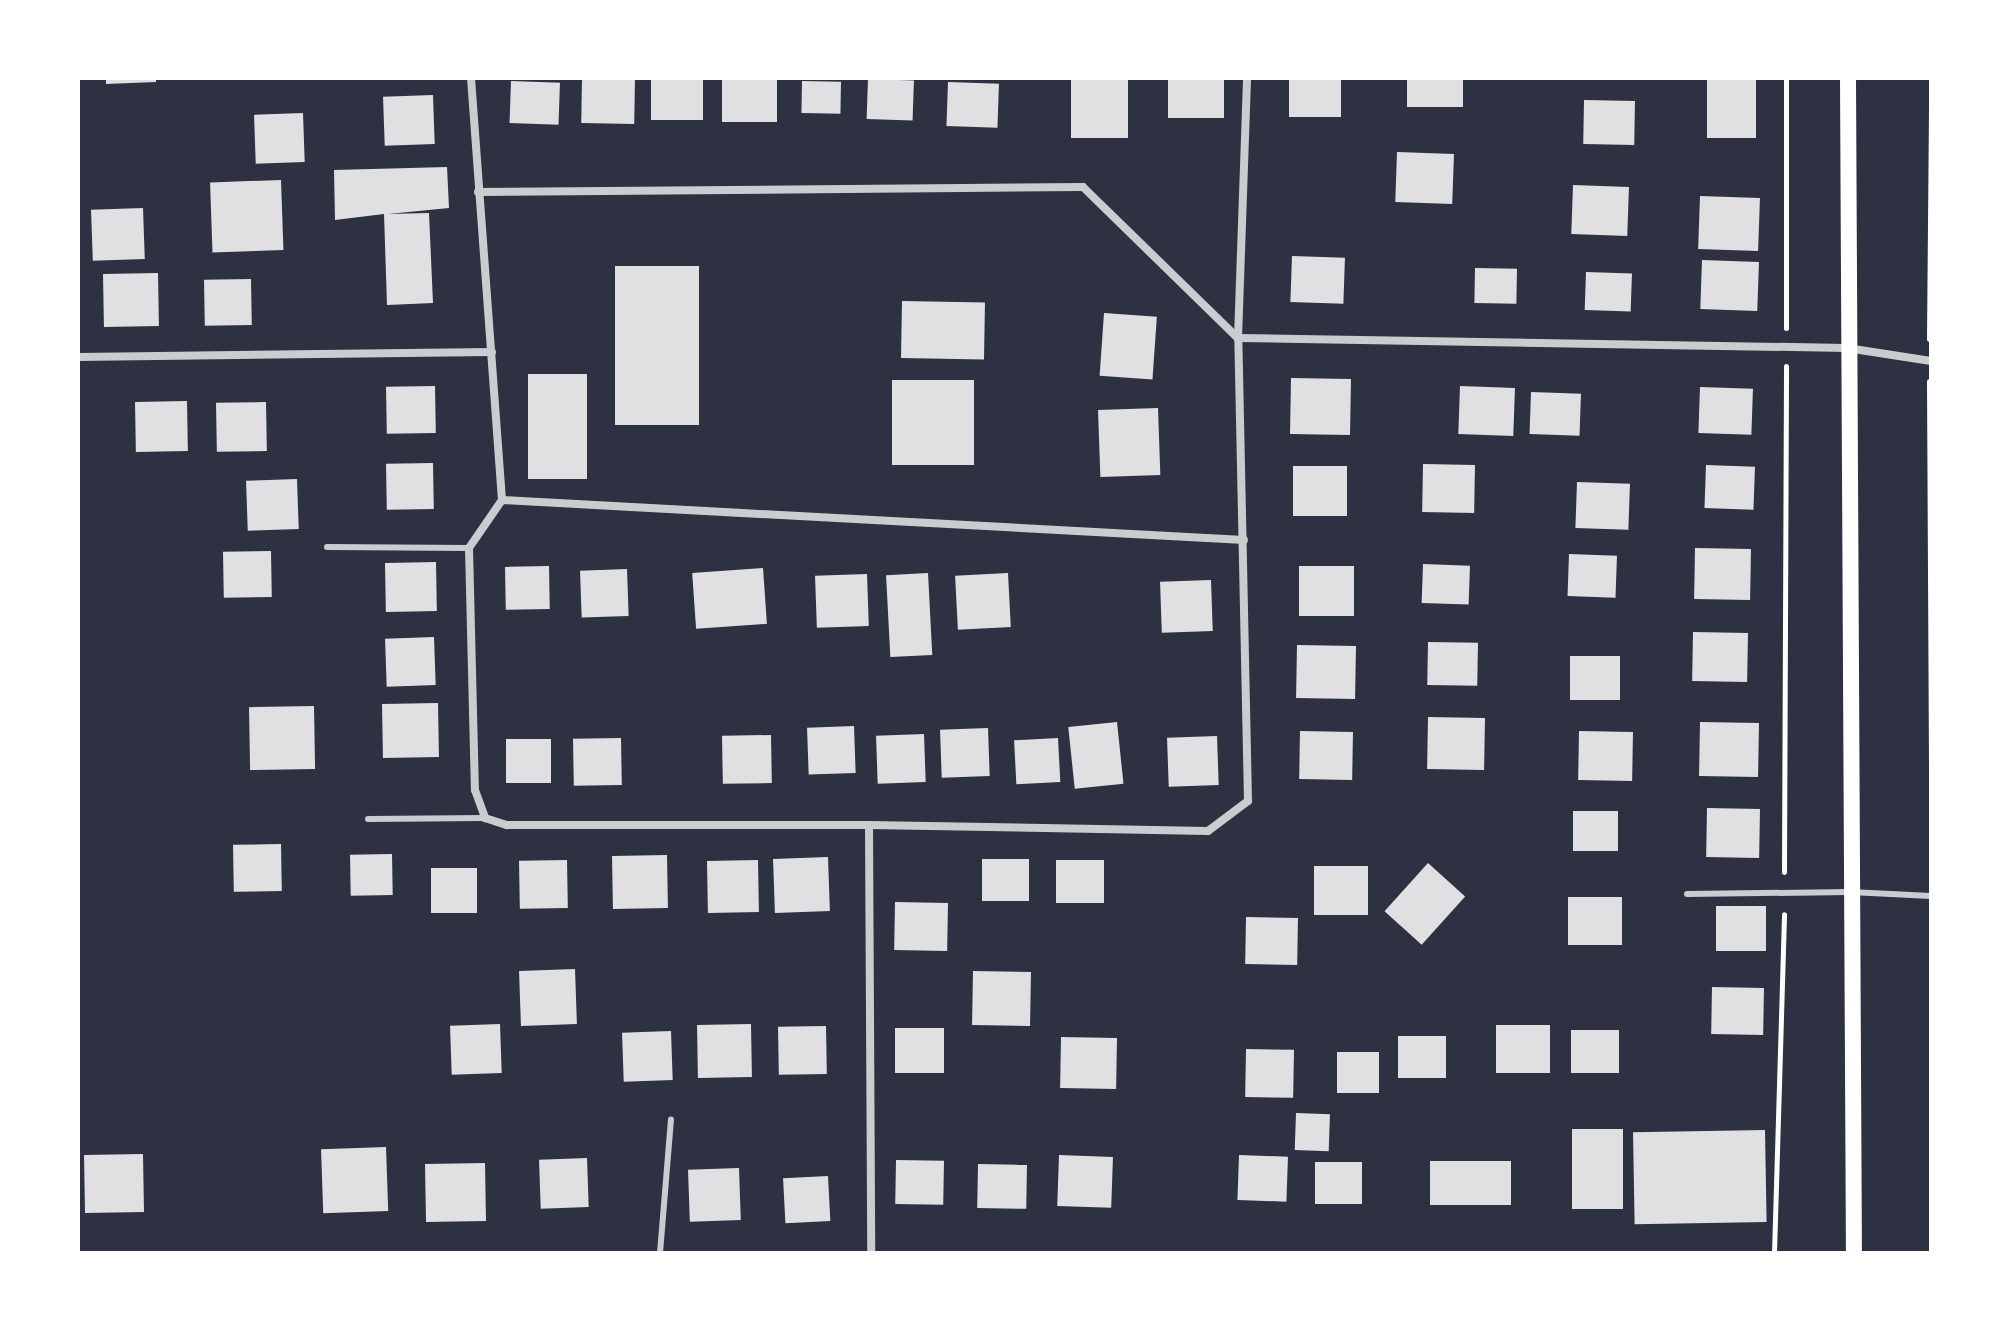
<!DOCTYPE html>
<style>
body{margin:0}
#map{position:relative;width:2009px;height:1331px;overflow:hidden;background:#2d3142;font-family:Helvetica,sans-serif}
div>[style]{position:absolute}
.building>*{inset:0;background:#e0e0e3;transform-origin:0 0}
.path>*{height:5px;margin:-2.5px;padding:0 2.5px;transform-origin:2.5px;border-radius:2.5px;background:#fff}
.service>*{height:6px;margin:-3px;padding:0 3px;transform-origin:3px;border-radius:3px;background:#caccd0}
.minor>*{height:8px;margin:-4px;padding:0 4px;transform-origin:4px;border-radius:4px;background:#caccd0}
.secondary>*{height:16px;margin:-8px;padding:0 8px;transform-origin:8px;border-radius:8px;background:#fff}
span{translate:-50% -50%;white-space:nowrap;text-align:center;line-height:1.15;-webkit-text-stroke:8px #fff;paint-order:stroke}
.frame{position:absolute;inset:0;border:80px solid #fff;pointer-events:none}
</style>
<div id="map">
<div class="building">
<i style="clip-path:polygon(106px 78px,156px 78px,156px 82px,106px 84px)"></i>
<i style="left:582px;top:78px;width:53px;height:45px;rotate:1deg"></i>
<i style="left:651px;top:78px;width:52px;height:42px"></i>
<i style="left:722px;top:78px;width:55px;height:44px"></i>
<i style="left:1071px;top:78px;width:57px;height:60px"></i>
<i style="left:1168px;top:78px;width:56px;height:40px"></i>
<i style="left:1289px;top:78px;width:52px;height:39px"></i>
<i style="left:1407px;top:78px;width:56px;height:29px"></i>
<i style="left:1707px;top:78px;width:49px;height:60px"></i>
<i style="left:868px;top:79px;width:46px;height:40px;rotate:2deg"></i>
<i style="left:511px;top:81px;width:49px;height:42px;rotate:2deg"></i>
<i style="left:802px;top:81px;width:39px;height:32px;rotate:1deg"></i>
<i style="left:948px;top:82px;width:51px;height:44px;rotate:2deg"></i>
<i style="left:433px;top:95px;width:49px;height:50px;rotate:88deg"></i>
<i style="left:1584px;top:100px;width:51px;height:44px;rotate:1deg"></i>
<i style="left:303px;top:113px;width:49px;height:49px;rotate:88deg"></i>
<i style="left:1397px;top:152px;width:57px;height:50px;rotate:2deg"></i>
<i style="clip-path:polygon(447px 167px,449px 208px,388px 214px,429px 213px,433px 303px,387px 305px,384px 214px,335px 220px,334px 170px)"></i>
<i style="left:281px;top:180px;width:70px;height:71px;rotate:88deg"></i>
<i style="left:1573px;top:185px;width:56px;height:49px;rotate:2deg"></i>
<i style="left:1700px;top:196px;width:60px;height:53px;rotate:2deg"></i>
<i style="left:143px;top:208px;width:51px;height:52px;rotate:88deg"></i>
<i style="left:1292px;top:256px;width:53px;height:46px;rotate:2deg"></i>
<i style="left:1702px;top:260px;width:57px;height:49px;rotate:2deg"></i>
<i style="left:615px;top:266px;width:84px;height:159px"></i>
<i style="left:1475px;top:268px;width:42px;height:35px;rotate:1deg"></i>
<i style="left:1586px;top:272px;width:46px;height:38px;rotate:2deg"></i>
<i style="left:158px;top:273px;width:53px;height:55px;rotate:89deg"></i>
<i style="left:251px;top:279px;width:46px;height:47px;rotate:89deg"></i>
<i style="left:902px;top:301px;width:83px;height:57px;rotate:1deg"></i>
<i style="left:1104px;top:313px;width:53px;height:63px;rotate:4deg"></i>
<i style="left:587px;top:374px;width:105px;height:59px;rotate:90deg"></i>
<i style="left:1291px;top:378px;width:60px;height:56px;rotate:1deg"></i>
<i style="left:892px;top:380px;width:82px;height:85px"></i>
<i style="left:435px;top:386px;width:47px;height:49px;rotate:89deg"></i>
<i style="left:1460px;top:386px;width:55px;height:48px;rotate:2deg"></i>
<i style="left:1700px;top:387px;width:53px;height:46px;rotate:2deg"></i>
<i style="left:1531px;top:392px;width:50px;height:42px;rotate:2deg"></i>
<i style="left:187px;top:401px;width:50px;height:52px;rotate:89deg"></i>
<i style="left:266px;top:402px;width:49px;height:50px;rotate:89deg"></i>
<i style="left:1158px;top:408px;width:67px;height:60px;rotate:88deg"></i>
<i style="left:433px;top:463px;width:46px;height:47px;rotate:89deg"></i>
<i style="left:1423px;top:464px;width:52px;height:48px;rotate:1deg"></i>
<i style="left:1706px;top:465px;width:49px;height:43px;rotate:2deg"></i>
<i style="left:1293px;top:466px;width:54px;height:50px"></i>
<i style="left:297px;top:479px;width:50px;height:51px;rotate:88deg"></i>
<i style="left:1577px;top:482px;width:53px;height:46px;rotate:2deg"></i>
<i style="left:1695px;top:548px;width:56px;height:51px;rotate:1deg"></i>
<i style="left:271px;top:551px;width:46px;height:48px;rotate:89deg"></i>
<i style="left:1569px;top:554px;width:48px;height:42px;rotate:2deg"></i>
<i style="left:436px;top:562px;width:49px;height:51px;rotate:89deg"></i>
<i style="left:1423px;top:564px;width:47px;height:39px;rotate:2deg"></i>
<i style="left:549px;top:566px;width:43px;height:44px;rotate:89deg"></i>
<i style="left:1299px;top:566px;width:55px;height:50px"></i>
<i style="left:763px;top:568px;width:56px;height:71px;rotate:86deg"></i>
<i style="left:627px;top:569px;width:47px;height:47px;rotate:88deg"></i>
<i style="left:928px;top:573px;width:82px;height:42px;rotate:87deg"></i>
<i style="left:1008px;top:573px;width:54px;height:53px;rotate:87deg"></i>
<i style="left:867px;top:574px;width:52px;height:52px;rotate:88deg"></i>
<i style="left:1211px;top:580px;width:51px;height:51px;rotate:88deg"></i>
<i style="left:1693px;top:632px;width:55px;height:49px;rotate:1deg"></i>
<i style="left:434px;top:637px;width:48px;height:49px;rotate:88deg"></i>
<i style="left:1428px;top:642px;width:50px;height:43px;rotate:1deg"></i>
<i style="left:1297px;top:645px;width:59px;height:53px;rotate:1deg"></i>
<i style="left:1570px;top:656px;width:50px;height:44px"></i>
<i style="left:438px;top:703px;width:54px;height:56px;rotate:89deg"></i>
<i style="left:314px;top:706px;width:63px;height:65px;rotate:89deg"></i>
<i style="left:1428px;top:717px;width:57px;height:52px;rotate:1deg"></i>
<i style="left:1117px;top:722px;width:62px;height:49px;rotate:84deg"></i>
<i style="left:1700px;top:722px;width:59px;height:54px;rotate:1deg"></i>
<i style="left:854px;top:726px;width:47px;height:47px;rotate:88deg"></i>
<i style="left:988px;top:728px;width:48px;height:48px;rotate:88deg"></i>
<i style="left:1300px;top:731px;width:53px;height:48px;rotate:1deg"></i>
<i style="left:1579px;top:731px;width:54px;height:49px;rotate:1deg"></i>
<i style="left:924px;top:734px;width:48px;height:48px;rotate:88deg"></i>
<i style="left:771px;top:735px;width:48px;height:49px;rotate:89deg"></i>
<i style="left:1217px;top:736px;width:49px;height:50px;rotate:88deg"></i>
<i style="left:621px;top:738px;width:47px;height:48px;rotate:89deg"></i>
<i style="left:1058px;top:738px;width:44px;height:44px;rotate:87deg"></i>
<i style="left:506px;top:739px;width:45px;height:44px"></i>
<i style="left:1707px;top:808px;width:53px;height:49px;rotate:1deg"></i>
<i style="left:1573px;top:811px;width:45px;height:40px"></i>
<i style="left:281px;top:844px;width:47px;height:48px;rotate:89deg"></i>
<i style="left:392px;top:854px;width:41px;height:42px;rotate:89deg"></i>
<i style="left:667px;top:855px;width:53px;height:55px;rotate:89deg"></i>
<i style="left:828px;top:857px;width:54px;height:55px;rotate:88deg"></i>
<i style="left:982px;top:859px;width:47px;height:42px"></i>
<i style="left:567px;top:860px;width:48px;height:48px;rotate:89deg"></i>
<i style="left:758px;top:860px;width:52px;height:51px;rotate:89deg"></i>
<i style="left:1056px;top:860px;width:48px;height:43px"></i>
<i style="left:1428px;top:863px;width:50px;height:65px;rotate:42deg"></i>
<i style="left:1314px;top:866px;width:54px;height:49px"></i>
<i style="left:431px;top:868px;width:46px;height:45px"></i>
<i style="left:1568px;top:897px;width:54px;height:48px"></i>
<i style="left:895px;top:902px;width:53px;height:48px;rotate:1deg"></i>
<i style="left:1716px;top:906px;width:50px;height:45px"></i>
<i style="left:1246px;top:917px;width:52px;height:47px;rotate:1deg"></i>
<i style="left:575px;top:969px;width:55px;height:56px;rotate:88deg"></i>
<i style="left:973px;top:971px;width:58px;height:54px;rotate:1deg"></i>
<i style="left:1712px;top:987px;width:52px;height:47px;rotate:1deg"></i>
<i style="left:500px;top:1024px;width:49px;height:50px;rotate:88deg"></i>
<i style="left:751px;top:1024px;width:53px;height:54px;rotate:89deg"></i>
<i style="left:1496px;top:1025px;width:54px;height:48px"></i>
<i style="left:826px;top:1026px;width:48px;height:48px;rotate:89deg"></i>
<i style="left:895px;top:1028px;width:49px;height:45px"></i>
<i style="left:1571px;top:1030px;width:48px;height:43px"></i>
<i style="left:671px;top:1031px;width:49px;height:49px;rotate:88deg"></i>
<i style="left:1398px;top:1036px;width:48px;height:42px"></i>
<i style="left:1061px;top:1037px;width:56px;height:51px;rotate:1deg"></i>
<i style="left:1246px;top:1049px;width:48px;height:48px;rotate:1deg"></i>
<i style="left:1337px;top:1052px;width:42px;height:41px"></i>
<i style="left:1296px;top:1113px;width:34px;height:37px;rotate:2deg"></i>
<i style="left:1572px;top:1129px;width:51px;height:80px"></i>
<i style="left:1765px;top:1130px;width:92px;height:132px;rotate:89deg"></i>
<i style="left:386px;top:1147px;width:64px;height:65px;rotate:88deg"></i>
<i style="left:143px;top:1154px;width:58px;height:59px;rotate:89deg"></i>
<i style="left:1059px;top:1155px;width:54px;height:51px;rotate:2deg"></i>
<i style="left:1239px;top:1155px;width:49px;height:45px;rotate:2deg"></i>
<i style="left:587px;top:1158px;width:49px;height:48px;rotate:88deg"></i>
<i style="left:896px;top:1160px;width:48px;height:44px;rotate:1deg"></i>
<i style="left:1430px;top:1161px;width:81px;height:44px"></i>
<i style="left:1315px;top:1162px;width:47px;height:42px"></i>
<i style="left:485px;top:1163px;width:58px;height:60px;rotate:89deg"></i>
<i style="left:978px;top:1164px;width:49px;height:44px;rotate:1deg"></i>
<i style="left:739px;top:1168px;width:52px;height:51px;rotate:88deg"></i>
<i style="left:828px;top:1176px;width:45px;height:45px;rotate:87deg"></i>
</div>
<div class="path">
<i style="left:1786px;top:78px;width:250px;rotate:90deg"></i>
<i style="left:1929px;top:339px;width:237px;rotate:-89.5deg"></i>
<i style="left:1929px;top:381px;width:447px;rotate:89.7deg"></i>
<i style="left:1784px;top:872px;width:506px;rotate:-89.77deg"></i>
<i style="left:1774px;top:1253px;width:339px;rotate:-88.3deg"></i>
</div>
<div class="service">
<i style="left:327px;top:547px;width:142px;rotate:0.4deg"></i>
<i style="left:368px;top:819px;width:117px;rotate:-0.5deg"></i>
<i style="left:1687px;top:894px;width:163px;rotate:-0.7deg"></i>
<i style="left:1850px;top:892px;width:81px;rotate:2.8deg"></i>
<i style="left:660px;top:1253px;width:134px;rotate:-85.3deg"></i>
</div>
<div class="minor">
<i style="left:471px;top:78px;width:423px;rotate:85.8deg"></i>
<i style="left:502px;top:500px;width:58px;rotate:124.5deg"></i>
<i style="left:469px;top:548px;width:242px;rotate:88.6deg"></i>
<i style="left:475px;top:790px;width:30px;rotate:70deg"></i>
<i style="left:485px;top:818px;width:23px;rotate:18deg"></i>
<i style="left:507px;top:825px;width:362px"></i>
<i style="left:869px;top:825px;width:339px;rotate:1deg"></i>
<i style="left:1208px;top:831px;width:50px;rotate:-36.9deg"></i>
<i style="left:1248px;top:801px;width:463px;rotate:-91.2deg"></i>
<i style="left:1238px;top:338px;width:260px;rotate:-88deg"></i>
<i style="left:478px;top:192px;width:605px;rotate:-0.47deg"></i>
<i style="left:1083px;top:187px;width:216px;rotate:44.3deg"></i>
<i style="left:1238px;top:338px;width:609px;rotate:0.94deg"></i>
<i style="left:1847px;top:348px;width:85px;rotate:8.8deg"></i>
<i style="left:78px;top:357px;width:414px;rotate:-0.7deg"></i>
<i style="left:502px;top:500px;width:743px;rotate:3.09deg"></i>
<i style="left:869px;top:825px;width:428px;rotate:89.7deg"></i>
</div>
<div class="secondary">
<i style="left:1848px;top:78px;width:1175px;rotate:89.71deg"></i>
</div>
<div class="frame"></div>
</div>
